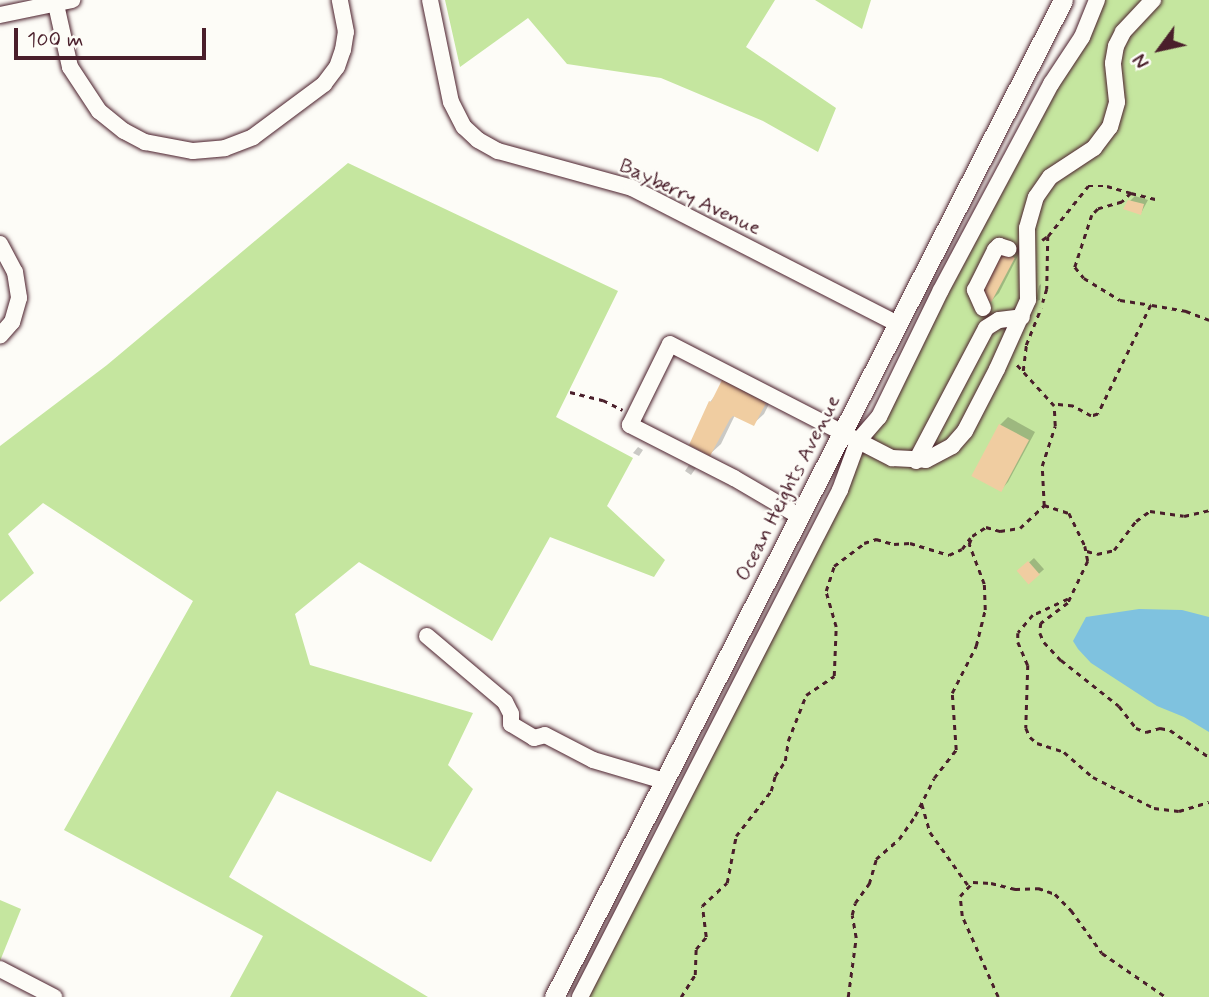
<!DOCTYPE html>
<style>
body{margin:0}
#map{position:relative;width:1209px;height:997px;overflow:hidden;background:#fdfcf7;font-family:Mynerve,sans-serif}
div>[style]{position:absolute}
.green>*{inset:0;background:#c5e69f}
.water>*{inset:0;background:#7fc2df}
.shadow>*{inset:0;background:#0003;transform-origin:0 0}
.building>*{inset:0;background:#f0cda1;transform-origin:0 0}
.path>*{height:2.5px;margin-top:-1.25px;transform-origin:0;background:repeating-linear-gradient(90deg,#4a1f2b 0 5px,transparent 0 10px)}
.roads{filter:drop-shadow(0 0 2px #4a1f2b) drop-shadow(0 0 2px #4a1f2b)}
.minor>*{height:16px;margin:-8px;padding:0 8px;transform-origin:8px;border-radius:8px;background:#fdfcf7}
.major>*{height:19px;margin:-9.5px;padding:0 9.5px;transform-origin:9.5px;border-radius:9.5px;background:#fdfcf7}
span{translate:-50% -50%;white-space:nowrap;text-align:center;line-height:1.15;-webkit-text-stroke:5px #fdfcf7;paint-order:stroke}
.street-label{font-size:21px;color:#4a1f2b}
.north{position:absolute;left:1125px;top:14px;width:70px;height:70px;-webkit-text-stroke:5px #fdfcf7;paint-order:stroke;rotate:237deg;font-size:19px;font-weight:700;line-height:28px;text-align:center;color:#4a1f2b}
.north::after{content:'';display:block;margin:auto;width:24px;height:32px;background:#4a1f2b;clip-path:polygon(50% 0,100% 100%,50% 72%,0 100%)}
.scale{position:absolute;left:14px;top:28px;width:192px;height:32px;box-sizing:border-box;border:4px solid #4a1f2b;border-top:0;padding-left:9px;font-size:21px;line-height:24px;white-space:nowrap;color:#4a1f2b;-webkit-text-stroke:5px #fdfcf7;paint-order:stroke}
</style>
<div id="map">
<div class="green">
<i style="clip-path:polygon(445px 0,775px 0,746px 47px,836px 108px,818px 152px,763px 121px,661px 78px,567px 64px,528px 18px,460px 67px)"></i>
<i style="clip-path:polygon(815px 0,871px 0,862px 29px)"></i>
<i style="clip-path:polygon(1098px 0,1209px 0,1209px 997px,578px 997px)"></i>
<i style="clip-path:polygon(348px 163px,618px 291px,556px 417px,633px 458px,607px 506px,665px 560px,654px 577px,550px 537px,492px 641px,359px 562px,295px 614px,310px 665px,473px 713px,448px 765px,473px 789px,431px 862px,277px 791px,229px 877px,428px 997px,230px 997px,263px 936px,64px 830px,193px 601px,43px 503px,8px 534px,34px 573px,0 602px,0 446px,107px 365px)"></i>
<i style="clip-path:polygon(0 900px,21px 909px,0 961px)"></i>
</div>
<div class="water">
<i style="clip-path:polygon(1139px 609px,1182px 610px,1209px 617px,1209px 732px,1184px 717px,1157px 706px,1091px 663px,1078px 649px,1073px 641px,1086px 617px)"></i>
</div>
<div class="shadow">
<i style="clip-path:polygon(1135px 196px,1148px 200px,1141px 213px,1126px 205px)"></i>
<i style="clip-path:polygon(1007px 243px,1021px 250px,999px 293px,992px 300px)"></i>
<i style="clip-path:polygon(1041px 284px,1040px 300px,1036px 301px,1039px 286px)"></i>
<i style="clip-path:polygon(734px 371px,775px 392px,764px 414px,753px 424px,735px 415px,721px 444px,710px 454px,691px 444px,710px 402px)"></i>
<i style="clip-path:polygon(1008px 417px,1035px 432px,1008px 482px,1001px 490px,1000px 425px)"></i>
<i style="clip-path:polygon(638px 447px,643px 450px,639px 456px,633px 453px)"></i>
<i style="clip-path:polygon(689px 465px,696px 468px,691px 475px,685px 471px)"></i>
<i style="left:1034px;top:558px;width:15px;height:19px;rotate:48deg"></i>
</div>
<div class="building">
<i style="clip-path:polygon(1128px 200px,1144px 204px,1141px 215px,1123px 209px)"></i>
<i style="left:998px;top:249px;width:19px;height:50px;rotate:28deg"></i>
<i style="clip-path:polygon(722px 380px,766px 403px,754px 426px,733px 416px,730px 419px,710px 456px,689px 445px,709px 401px,711px 402px)"></i>
<i style="left:999px;top:424px;width:34px;height:59px;rotate:28deg"></i>
<i style="left:1028px;top:561px;width:18px;height:15px;rotate:49deg"></i>
</div>
<div class="path">
<i style="left:1131px;top:193px;width:25px;rotate:14deg"></i>
<i style="left:1048px;top:236px;width:64px;rotate:-51.3deg"></i>
<i style="left:1088px;top:186px;width:19px"></i>
<i style="left:1107px;top:186px;width:25px;rotate:16deg"></i>
<i style="left:1131px;top:193px;width:13px;rotate:135deg"></i>
<i style="left:1122px;top:202px;width:25px;rotate:164deg"></i>
<i style="left:1098px;top:209px;width:8px;rotate:135deg"></i>
<i style="left:1092px;top:215px;width:55px;rotate:108.1deg"></i>
<i style="left:1075px;top:267px;width:14px;rotate:51deg"></i>
<i style="left:1084px;top:278px;width:42px;rotate:31.4deg"></i>
<i style="left:1120px;top:300px;width:31px;rotate:9deg"></i>
<i style="left:1151px;top:305px;width:121px;rotate:115.9deg"></i>
<i style="left:1098px;top:414px;width:7px;rotate:164deg"></i>
<i style="left:1091px;top:416px;width:21px;rotate:-151deg"></i>
<i style="left:1073px;top:406px;width:20px;rotate:-174deg"></i>
<i style="left:1042px;top:240px;width:7px;rotate:-34deg"></i>
<i style="left:1048px;top:236px;width:53px;rotate:91.1deg"></i>
<i style="left:1047px;top:289px;width:14px;rotate:107deg"></i>
<i style="left:1152px;top:305px;width:35px;rotate:10deg"></i>
<i style="left:1186px;top:311px;width:25px;rotate:21deg"></i>
<i style="left:1023px;top:371px;width:26px;rotate:-83deg"></i>
<i style="left:1026px;top:345px;width:40px;rotate:-68deg"></i>
<i style="left:570px;top:392px;width:34px;rotate:14deg"></i>
<i style="left:603px;top:400px;width:22px;rotate:27deg"></i>
<i style="left:1044px;top:505px;width:26px;rotate:18deg"></i>
<i style="left:1069px;top:513px;width:37px;rotate:64deg"></i>
<i style="left:1085px;top:546px;width:15px;rotate:79deg"></i>
<i style="left:1088px;top:561px;width:47px;rotate:115.5deg"></i>
<i style="left:1068px;top:603px;width:34px;rotate:143deg"></i>
<i style="left:1041px;top:623px;width:10px;rotate:96deg"></i>
<i style="left:1040px;top:633px;width:10px;rotate:66deg"></i>
<i style="left:1044px;top:642px;width:25px;rotate:47deg"></i>
<i style="left:1061px;top:660px;width:74px;rotate:38.4deg"></i>
<i style="left:1119px;top:706px;width:28px;rotate:52deg"></i>
<i style="left:1136px;top:728px;width:11px;rotate:22deg"></i>
<i style="left:1146px;top:732px;width:15px;rotate:-16deg"></i>
<i style="left:1160px;top:728px;width:10px;rotate:11deg"></i>
<i style="left:1170px;top:730px;width:47px;rotate:34.7deg"></i>
<i style="left:1087px;top:551px;width:10px;rotate:17deg"></i>
<i style="left:1097px;top:554px;width:17px;rotate:-13deg"></i>
<i style="left:1114px;top:550px;width:36px;rotate:-53deg"></i>
<i style="left:1136px;top:521px;width:17px;rotate:-36deg"></i>
<i style="left:1150px;top:511px;width:34px;rotate:8deg"></i>
<i style="left:1184px;top:516px;width:26px;rotate:-13deg"></i>
<i style="left:1068px;top:599px;width:38px;rotate:155deg"></i>
<i style="left:1033px;top:615px;width:23px;rotate:130deg"></i>
<i style="left:1018px;top:633px;width:9px;rotate:90deg"></i>
<i style="left:1018px;top:642px;width:25px;rotate:67deg"></i>
<i style="left:1028px;top:665px;width:63px;rotate:91.8deg"></i>
<i style="left:1026px;top:728px;width:10px;rotate:66deg"></i>
<i style="left:1030px;top:737px;width:9px;rotate:41deg"></i>
<i style="left:1037px;top:743px;width:28px;rotate:18deg"></i>
<i style="left:1064px;top:752px;width:38px;rotate:41deg"></i>
<i style="left:1093px;top:777px;width:68px;rotate:26.9deg"></i>
<i style="left:1154px;top:808px;width:25px;rotate:7deg"></i>
<i style="left:1179px;top:811px;width:31px;rotate:-17deg"></i>
<i style="left:922px;top:804px;width:29px;rotate:74deg"></i>
<i style="left:930px;top:832px;width:65px;rotate:54.4deg"></i>
<i style="left:681px;top:997px;width:26px;rotate:-58deg"></i>
<i style="left:695px;top:975px;width:26px;rotate:-88deg"></i>
<i style="left:696px;top:949px;width:16px;rotate:-50deg"></i>
<i style="left:706px;top:937px;width:31px;rotate:-97deg"></i>
<i style="left:702px;top:906px;width:34px;rotate:-43deg"></i>
<i style="left:727px;top:883px;width:48px;rotate:-79.2deg"></i>
<i style="left:736px;top:836px;width:57px;rotate:-52.1deg"></i>
<i style="left:771px;top:791px;width:16px;rotate:-75deg"></i>
<i style="left:775px;top:776px;width:18px;rotate:-56deg"></i>
<i style="left:785px;top:761px;width:20px;rotate:-81deg"></i>
<i style="left:788px;top:741px;width:49px;rotate:-68.6deg"></i>
<i style="left:806px;top:695px;width:34px;rotate:-34deg"></i>
<i style="left:834px;top:676px;width:49px;rotate:-87.7deg"></i>
<i style="left:836px;top:627px;width:37px;rotate:-106deg"></i>
<i style="left:826px;top:591px;width:26px;rotate:-72deg"></i>
<i style="left:834px;top:566px;width:38px;rotate:-37deg"></i>
<i style="left:864px;top:543px;width:13px;rotate:-18deg"></i>
<i style="left:876px;top:539px;width:19px;rotate:16deg"></i>
<i style="left:894px;top:544px;width:16px;rotate:-4deg"></i>
<i style="left:910px;top:543px;width:41px;rotate:17.1deg"></i>
<i style="left:949px;top:555px;width:14px;rotate:-25deg"></i>
<i style="left:962px;top:549px;width:14px;rotate:-54deg"></i>
<i style="left:848px;top:997px;width:60px;rotate:-82.3deg"></i>
<i style="left:856px;top:938px;width:23px;rotate:-100deg"></i>
<i style="left:852px;top:915px;width:12px;rotate:-76deg"></i>
<i style="left:855px;top:903px;width:24px;rotate:-54deg"></i>
<i style="left:869px;top:884px;width:26px;rotate:-74deg"></i>
<i style="left:876px;top:859px;width:30px;rotate:-41deg"></i>
<i style="left:899px;top:839px;width:28px;rotate:-55deg"></i>
<i style="left:915px;top:816px;width:42px;rotate:-63.4deg"></i>
<i style="left:934px;top:778px;width:36px;rotate:-52deg"></i>
<i style="left:956px;top:750px;width:57px;rotate:-94deg"></i>
<i style="left:952px;top:693px;width:53px;rotate:-62.9deg"></i>
<i style="left:976px;top:646px;width:37px;rotate:-76deg"></i>
<i style="left:985px;top:610px;width:26px;rotate:-92deg"></i>
<i style="left:984px;top:584px;width:43px;rotate:-110.6deg"></i>
<i style="left:969px;top:544px;width:9px;rotate:-69deg"></i>
<i style="left:972px;top:536px;width:17px;rotate:-33deg"></i>
<i style="left:986px;top:527px;width:15px;rotate:16deg"></i>
<i style="left:1000px;top:531px;width:20px;rotate:-9deg"></i>
<i style="left:1020px;top:528px;width:33px;rotate:-43deg"></i>
<i style="left:1044px;top:506px;width:40px;rotate:-92.9deg"></i>
<i style="left:1042px;top:466px;width:42px;rotate:-72deg"></i>
<i style="left:1055px;top:426px;width:20px;rotate:-93deg"></i>
<i style="left:1054px;top:406px;width:59px;rotate:-132.3deg"></i>
<i style="left:998px;top:997px;width:89px;rotate:-114deg"></i>
<i style="left:962px;top:916px;width:20px;rotate:-96deg"></i>
<i style="left:960px;top:896px;width:19px;rotate:-47deg"></i>
<i style="left:973px;top:882px;width:18px;rotate:3deg"></i>
<i style="left:991px;top:883px;width:25px;rotate:14deg"></i>
<i style="left:1015px;top:889px;width:23px;rotate:-2deg"></i>
<i style="left:1038px;top:888px;width:18px;rotate:19deg"></i>
<i style="left:1055px;top:894px;width:23px;rotate:45deg"></i>
<i style="left:1071px;top:910px;width:53px;rotate:54.2deg"></i>
<i style="left:1102px;top:953px;width:78px;rotate:34.5deg"></i>
</div>
<div class="roads">
<div class="minor">
<i style="left:55px;top:0;width:69px;rotate:77.4deg"></i>
<i style="left:70px;top:67px;width:53px;rotate:56.6deg"></i>
<i style="left:99px;top:111px;width:32px;rotate:39deg"></i>
<i style="left:124px;top:131px;width:24px;rotate:28deg"></i>
<i style="left:145px;top:142px;width:49px;rotate:10.6deg"></i>
<i style="left:193px;top:151px;width:32px;rotate:-5deg"></i>
<i style="left:225px;top:148px;width:30px;rotate:-21deg"></i>
<i style="left:253px;top:137px;width:89px;rotate:-36.7deg"></i>
<i style="left:324px;top:84px;width:21px;rotate:-53deg"></i>
<i style="left:337px;top:67px;width:18px;rotate:-71deg"></i>
<i style="left:343px;top:50px;width:18px;rotate:-81deg"></i>
<i style="left:346px;top:32px;width:33px;rotate:-101deg"></i>
<i style="left:430px;top:0;width:104px;rotate:78.4deg"></i>
<i style="left:451px;top:102px;width:28px;rotate:63deg"></i>
<i style="left:464px;top:127px;width:19px;rotate:43deg"></i>
<i style="left:478px;top:140px;width:23px;rotate:29deg"></i>
<i style="left:498px;top:151px;width:139px;rotate:15.4deg"></i>
<i style="left:632px;top:188px;width:299px;rotate:27.1deg"></i>
<i style="left:0;top:15px;width:74px;rotate:-11.8deg"></i>
<i style="left:0;top:244px;width:32px;rotate:62deg"></i>
<i style="left:15px;top:272px;width:26px;rotate:81deg"></i>
<i style="left:19px;top:298px;width:25px;rotate:106deg"></i>
<i style="left:12px;top:322px;width:18px;rotate:131deg"></i>
<i style="left:983px;top:308px;width:20px;rotate:-114deg"></i>
<i style="left:975px;top:290px;width:45px;rotate:-63.4deg"></i>
<i style="left:995px;top:250px;width:6px;rotate:-45deg"></i>
<i style="left:999px;top:246px;width:10px;rotate:17deg"></i>
<i style="left:916px;top:461px;width:150px;rotate:-62.2deg"></i>
<i style="left:986px;top:328px;width:15px;rotate:-32deg"></i>
<i style="left:999px;top:320px;width:23px;rotate:-7deg"></i>
<i style="left:799px;top:516px;width:75px;rotate:-149.7deg"></i>
<i style="left:734px;top:478px;width:117px;rotate:-153deg"></i>
<i style="left:630px;top:425px;width:90px;rotate:-63.7deg"></i>
<i style="left:670px;top:344px;width:250px;rotate:27.2deg"></i>
<i style="left:892px;top:458px;width:34px;rotate:3deg"></i>
<i style="left:926px;top:460px;width:30px;rotate:-28deg"></i>
<i style="left:952px;top:446px;width:20px;rotate:-49deg"></i>
<i style="left:965px;top:431px;width:70px;rotate:-62.7deg"></i>
<i style="left:997px;top:369px;width:76px;rotate:-65.8deg"></i>
<i style="left:1028px;top:300px;width:72px;rotate:-90.8deg"></i>
<i style="left:1027px;top:228px;width:32px;rotate:-74deg"></i>
<i style="left:1036px;top:197px;width:24px;rotate:-55deg"></i>
<i style="left:1050px;top:177px;width:53px;rotate:-33.4deg"></i>
<i style="left:1094px;top:148px;width:26px;rotate:-53deg"></i>
<i style="left:1110px;top:127px;width:26px;rotate:-74deg"></i>
<i style="left:1117px;top:102px;width:39px;rotate:-96deg"></i>
<i style="left:1113px;top:63px;width:17px;rotate:-80deg"></i>
<i style="left:1116px;top:46px;width:16px;rotate:-63deg"></i>
<i style="left:1123px;top:32px;width:44px;rotate:-46.8deg"></i>
<i style="left:427px;top:636px;width:102px;rotate:40.2deg"></i>
<i style="left:505px;top:702px;width:13px;rotate:63deg"></i>
<i style="left:511px;top:714px;width:10px;rotate:90deg"></i>
<i style="left:511px;top:724px;width:27px;rotate:31deg"></i>
<i style="left:534px;top:738px;width:11px;rotate:-15deg"></i>
<i style="left:545px;top:735px;width:54px;rotate:27.5deg"></i>
<i style="left:593px;top:760px;width:74px;rotate:16.5deg"></i>
<i style="left:0;top:969px;width:61px;rotate:27.4deg"></i>
<i style="left:580px;top:997px;width:570px;rotate:-62.85deg"></i>
<i style="left:840px;top:490px;width:52px;rotate:-69.8deg"></i>
<i style="left:858px;top:441px;width:32px;rotate:-49deg"></i>
<i style="left:879px;top:417px;width:141px;rotate:-64deg"></i>
<i style="left:941px;top:290px;width:234px;rotate:-61.9deg"></i>
<i style="left:1051px;top:84px;width:56px;rotate:-56.6deg"></i>
<i style="left:1082px;top:37px;width:40px;rotate:-68deg"></i>
</div>
<div class="major">
<i style="left:554px;top:997px;width:1119px;rotate:-62.95deg"></i>
</div>
</div>
<div class="street-label">
<span style="left:690px;top:197px;rotate:25deg">Bayberry Avenue</span>
<span style="left:788px;top:488px;rotate:-63deg">Ocean Heights Avenue</span>
</div>
<div class="north">N</div>
<div class="scale">100 m</div>
</div>
